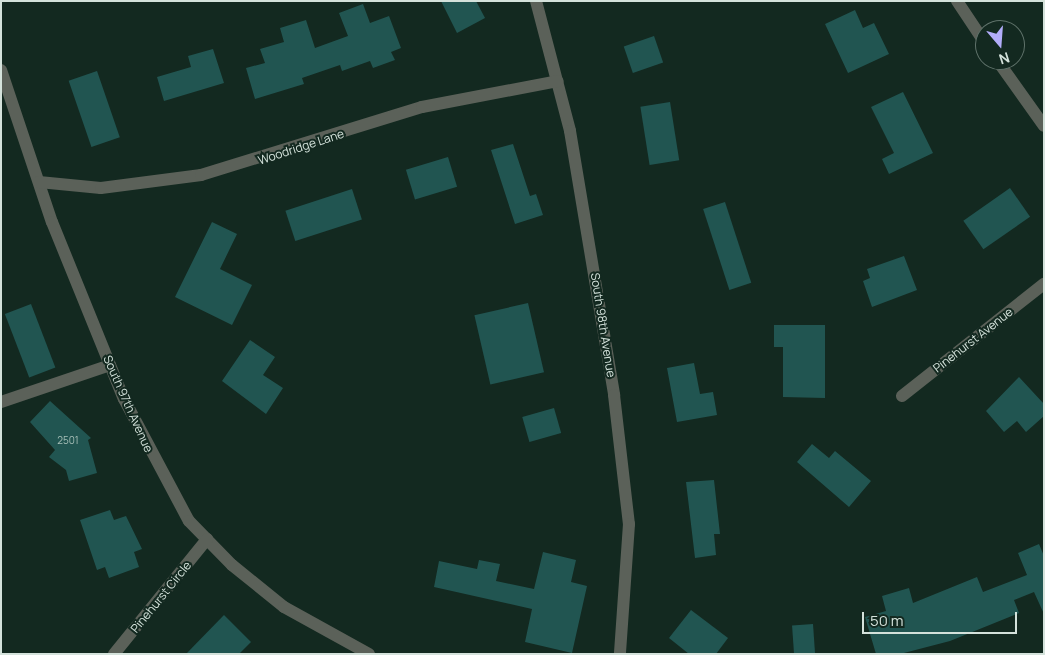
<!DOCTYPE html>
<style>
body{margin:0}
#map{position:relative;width:1045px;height:655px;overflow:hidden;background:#132920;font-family:Manrope,sans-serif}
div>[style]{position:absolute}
.building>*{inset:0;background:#215551;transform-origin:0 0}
.lane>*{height:12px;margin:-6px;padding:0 6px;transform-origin:6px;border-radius:6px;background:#5b6159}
.street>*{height:12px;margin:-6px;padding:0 6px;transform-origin:6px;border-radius:6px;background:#5b6159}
span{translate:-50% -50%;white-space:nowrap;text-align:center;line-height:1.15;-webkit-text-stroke:4px #132920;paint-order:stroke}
.number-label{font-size:10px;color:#a7bfb8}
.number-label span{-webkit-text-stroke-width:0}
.street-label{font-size:12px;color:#d4e2db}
.frame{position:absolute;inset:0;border:2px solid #d4e2db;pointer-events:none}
.north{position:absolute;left:975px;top:20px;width:50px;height:50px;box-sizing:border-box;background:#132920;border:1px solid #60736b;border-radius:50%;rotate:162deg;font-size:14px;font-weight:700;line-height:20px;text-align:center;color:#d4e2db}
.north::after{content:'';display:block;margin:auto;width:18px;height:22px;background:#b2adf9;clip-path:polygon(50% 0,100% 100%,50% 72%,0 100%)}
.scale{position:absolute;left:862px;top:612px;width:155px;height:22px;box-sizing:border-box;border:2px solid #d4e2db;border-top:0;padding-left:6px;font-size:15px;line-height:18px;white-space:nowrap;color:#d4e2db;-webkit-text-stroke:4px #132920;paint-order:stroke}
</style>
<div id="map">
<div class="building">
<i style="clip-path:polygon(441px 1px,476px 1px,485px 18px,457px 33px)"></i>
<i style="clip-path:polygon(363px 4px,370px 23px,389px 16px,401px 48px,391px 52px,395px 60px,373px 68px,370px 61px,342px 71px,340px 65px,302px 78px,304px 84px,255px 99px,246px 68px,265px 63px,260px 49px,284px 42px,280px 28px,306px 20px,315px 48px,348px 36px,339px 13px)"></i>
<i style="clip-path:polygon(855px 10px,863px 28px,874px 23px,889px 54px,848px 73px,825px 24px)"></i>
<i style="left:654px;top:36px;width:28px;height:32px;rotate:71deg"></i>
<i style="clip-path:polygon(213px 49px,224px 83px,164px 101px,157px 77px,191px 67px,188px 56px)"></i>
<i style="left:97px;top:71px;width:70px;height:30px;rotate:71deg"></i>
<i style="clip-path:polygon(903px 92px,933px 153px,889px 174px,882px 159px,894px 153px,871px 107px)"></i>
<i style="left:670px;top:102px;width:59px;height:30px;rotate:81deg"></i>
<i style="clip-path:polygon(513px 144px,530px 196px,536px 194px,543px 215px,515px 224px,491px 150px)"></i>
<i style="left:448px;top:157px;width:31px;height:44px;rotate:73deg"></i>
<i style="left:1010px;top:188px;width:35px;height:57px;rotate:55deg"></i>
<i style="left:352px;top:189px;width:32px;height:70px;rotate:72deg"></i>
<i style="left:725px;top:202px;width:85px;height:23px;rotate:72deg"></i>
<i style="clip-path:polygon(212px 222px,237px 234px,220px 269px,252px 285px,232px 325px,175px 297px)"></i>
<i style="clip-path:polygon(904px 256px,917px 290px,872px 307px,863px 281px,870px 278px,867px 269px)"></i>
<i style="left:528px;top:303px;width:71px;height:55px;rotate:77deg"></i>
<i style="left:31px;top:304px;width:68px;height:28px;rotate:69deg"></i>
<i style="clip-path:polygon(774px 325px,825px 325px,825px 398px,783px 397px,783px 347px,774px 347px)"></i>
<i style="clip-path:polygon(250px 340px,275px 357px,263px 375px,283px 388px,266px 414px,222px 381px)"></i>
<i style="clip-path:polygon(694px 363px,700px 394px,713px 392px,717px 415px,677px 422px,667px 368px)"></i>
<i style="clip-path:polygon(1019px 377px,1044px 404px,1044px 416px,1026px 432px,1017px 421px,1004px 432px,986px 411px)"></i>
<i style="clip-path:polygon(50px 401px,91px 438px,88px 440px,97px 473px,69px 481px,66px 470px,49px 457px,55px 450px,30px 422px)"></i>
<i style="left:554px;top:408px;width:26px;height:33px;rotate:74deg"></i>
<i style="clip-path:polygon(812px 444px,829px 458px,835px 451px,871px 481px,849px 507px,797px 462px)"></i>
<i style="clip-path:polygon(714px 480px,720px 534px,714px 534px,716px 555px,695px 558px,686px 482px)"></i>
<i style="clip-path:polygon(110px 510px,114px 520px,126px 516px,142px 549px,134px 552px,139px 567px,109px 578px,105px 567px,97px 570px,80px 520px)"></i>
<i style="clip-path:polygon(1039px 544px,1044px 556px,1044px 614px,1034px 592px,1014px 600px,1019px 613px,950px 641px,900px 654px,876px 654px,865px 617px,886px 611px,882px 596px,909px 588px,913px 603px,977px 577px,983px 592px,1027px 575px,1018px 553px)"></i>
<i style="clip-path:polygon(543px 552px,576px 560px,571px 582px,587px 586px,572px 653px,525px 642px,532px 609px,434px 587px,439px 561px,477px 569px,479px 560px,500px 564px,496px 581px,534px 589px)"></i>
<i style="clip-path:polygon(691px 610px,728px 638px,716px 654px,689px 654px,669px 638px)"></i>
<i style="clip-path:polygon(224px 615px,251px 642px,239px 654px,186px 654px)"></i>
<i style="left:813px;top:624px;width:30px;height:21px;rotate:86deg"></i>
</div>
<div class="lane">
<i style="left:1px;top:402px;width:115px;rotate:-18.7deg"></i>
</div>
<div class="street">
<i style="left:536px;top:1px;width:134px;rotate:75.3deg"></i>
<i style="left:570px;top:131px;width:268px;rotate:80.5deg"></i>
<i style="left:614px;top:395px;width:130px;rotate:83.4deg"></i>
<i style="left:629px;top:524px;width:130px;rotate:94deg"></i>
<i style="left:957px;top:1px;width:50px;rotate:56.3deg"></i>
<i style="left:997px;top:60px;width:81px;rotate:54.5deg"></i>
<i style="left:1px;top:70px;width:160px;rotate:71.5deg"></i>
<i style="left:52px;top:222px;width:191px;rotate:67.9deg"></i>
<i style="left:124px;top:399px;width:138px;rotate:62deg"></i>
<i style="left:189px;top:521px;width:62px;rotate:45.7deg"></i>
<i style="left:232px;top:565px;width:67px;rotate:38.9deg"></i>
<i style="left:284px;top:607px;width:97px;rotate:28.9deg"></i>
<i style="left:39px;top:182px;width:62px;rotate:5.5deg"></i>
<i style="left:101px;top:188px;width:101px;rotate:-7.4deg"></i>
<i style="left:201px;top:175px;width:231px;rotate:-17.1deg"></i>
<i style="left:422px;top:107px;width:138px;rotate:-10.8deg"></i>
<i style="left:902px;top:396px;width:181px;rotate:-38.3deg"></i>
<i style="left:114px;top:654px;width:148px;rotate:-51deg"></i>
</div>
<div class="number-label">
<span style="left:68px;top:441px">2501</span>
</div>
<div class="street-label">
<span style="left:301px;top:147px;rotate:-18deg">Woodridge Lane</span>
<span style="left:603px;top:325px;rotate:81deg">South 98th Avenue</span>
<span style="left:973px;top:340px;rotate:-38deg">Pinehurst Avenue</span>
<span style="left:128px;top:404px;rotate:66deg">South 97th Avenue</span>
<span style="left:161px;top:597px;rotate:-51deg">Pinehurst Circle</span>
</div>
<div class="frame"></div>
<div class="north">N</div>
<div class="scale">50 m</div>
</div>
